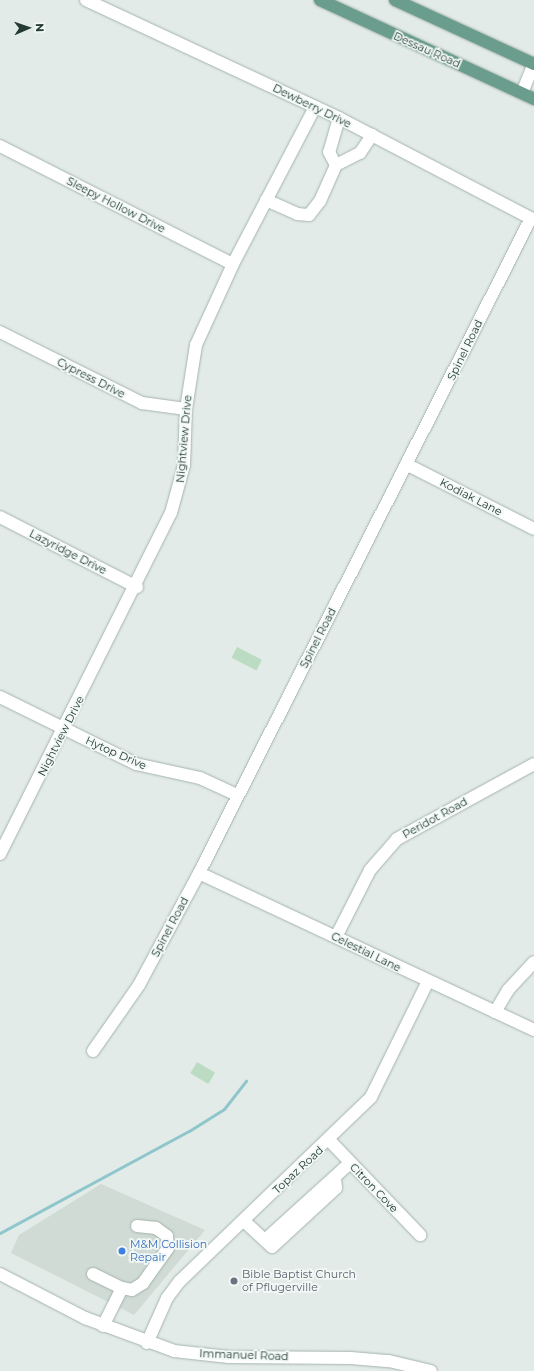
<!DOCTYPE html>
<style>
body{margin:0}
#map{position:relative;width:534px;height:1371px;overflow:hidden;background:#e2ebe7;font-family:Montserrat,sans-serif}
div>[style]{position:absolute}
.built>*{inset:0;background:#d0dbd5}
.green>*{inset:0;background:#bcdbc3;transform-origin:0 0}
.stream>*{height:3px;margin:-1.5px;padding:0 1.5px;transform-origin:1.5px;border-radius:1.5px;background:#8ec6cc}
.roads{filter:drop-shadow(0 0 1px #a5b3ad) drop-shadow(0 0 1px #a5b3ad)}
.minor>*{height:12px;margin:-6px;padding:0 6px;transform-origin:6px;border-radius:6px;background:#fff}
.major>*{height:12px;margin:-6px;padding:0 6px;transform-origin:6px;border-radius:6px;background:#6a9d8d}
.dots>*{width:11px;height:11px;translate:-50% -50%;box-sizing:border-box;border:2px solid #f2f8f5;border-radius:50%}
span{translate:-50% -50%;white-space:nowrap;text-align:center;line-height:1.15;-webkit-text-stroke:3.5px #f2f8f5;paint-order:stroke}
.street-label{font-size:11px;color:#233b33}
.shop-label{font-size:11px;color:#366cbe}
.left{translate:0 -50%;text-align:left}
.worship-label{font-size:11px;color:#5b616d}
.north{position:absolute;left:8px;top:8px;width:40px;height:40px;-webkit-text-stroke:3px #f2f8f5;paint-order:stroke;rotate:88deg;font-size:11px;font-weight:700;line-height:16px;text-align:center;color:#233b33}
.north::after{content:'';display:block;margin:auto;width:14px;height:18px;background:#233b33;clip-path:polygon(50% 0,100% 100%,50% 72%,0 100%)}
</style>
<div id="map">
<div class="built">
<i style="clip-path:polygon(101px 1184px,205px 1230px,134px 1315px,11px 1253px,19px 1235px)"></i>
</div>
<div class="green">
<i style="left:237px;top:647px;width:28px;height:12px;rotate:27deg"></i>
<i style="left:197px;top:1062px;width:21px;height:13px;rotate:31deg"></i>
</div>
<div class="stream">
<i style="left:0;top:1233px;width:215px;rotate:-28.4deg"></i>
<i style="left:189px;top:1131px;width:41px;rotate:-32.2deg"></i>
<i style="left:224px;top:1109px;width:36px;rotate:-52deg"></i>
</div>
<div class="roads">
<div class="minor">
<i style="left:86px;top:0;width:279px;rotate:25deg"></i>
<i style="left:339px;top:118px;width:220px;rotate:27.6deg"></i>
<i style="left:522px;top:93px;width:31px;rotate:-68deg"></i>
<i style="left:339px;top:118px;width:35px;rotate:106deg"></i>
<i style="left:329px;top:152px;width:15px;rotate:62deg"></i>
<i style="left:336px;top:165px;width:27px;rotate:-27deg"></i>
<i style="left:360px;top:153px;width:22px;rotate:-56deg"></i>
<i style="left:0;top:146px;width:261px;rotate:26.9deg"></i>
<i style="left:266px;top:200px;width:34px;rotate:24deg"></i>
<i style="left:297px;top:214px;width:12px;rotate:5deg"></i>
<i style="left:309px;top:215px;width:18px;rotate:-52deg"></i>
<i style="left:320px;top:201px;width:39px;rotate:-66deg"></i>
<i style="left:0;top:332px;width:159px;rotate:26.6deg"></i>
<i style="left:142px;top:403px;width:44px;rotate:7.8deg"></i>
<i style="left:408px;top:465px;width:141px;rotate:26.9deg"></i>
<i style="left:0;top:517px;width:154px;rotate:27.1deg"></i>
<i style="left:0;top:697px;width:152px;rotate:26.2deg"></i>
<i style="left:136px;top:764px;width:66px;rotate:12.3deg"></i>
<i style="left:200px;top:778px;width:41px;rotate:24.7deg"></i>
<i style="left:0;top:854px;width:381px;rotate:-63.4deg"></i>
<i style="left:171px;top:513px;width:50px;rotate:-74.8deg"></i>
<i style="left:184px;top:465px;width:56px;rotate:-88deg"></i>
<i style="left:186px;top:409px;width:65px;rotate:-81.1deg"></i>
<i style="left:196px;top:345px;width:89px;rotate:-65.4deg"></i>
<i style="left:233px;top:264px;width:177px;rotate:-62.4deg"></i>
<i style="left:199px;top:873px;width:370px;rotate:25.1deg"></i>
<i style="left:336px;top:937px;width:75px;rotate:-63.1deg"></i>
<i style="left:370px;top:870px;width:41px;rotate:-48.9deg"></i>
<i style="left:397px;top:839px;width:156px;rotate:-28.7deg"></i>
<i style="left:495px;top:1012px;width:26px;rotate:-59deg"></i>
<i style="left:508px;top:990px;width:38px;rotate:-47deg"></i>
<i style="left:93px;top:1051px;width:80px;rotate:-55.1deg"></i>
<i style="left:139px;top:985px;width:127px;rotate:-61.8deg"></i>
<i style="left:199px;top:873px;width:734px;rotate:-63.12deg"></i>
<i style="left:329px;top:1140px;width:132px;rotate:46.2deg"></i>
<i style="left:244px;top:1221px;width:38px;rotate:43deg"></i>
<i style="left:272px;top:1247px;width:87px;rotate:-42.7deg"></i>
<i style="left:336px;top:1188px;width:10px;rotate:-96deg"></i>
<i style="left:265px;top:1240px;width:115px;rotate:-42.2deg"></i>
<i style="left:0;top:1274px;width:96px;rotate:27.4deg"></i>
<i style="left:85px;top:1318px;width:95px;rotate:20.3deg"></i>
<i style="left:174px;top:1351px;width:55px;rotate:6.2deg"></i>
<i style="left:229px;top:1357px;width:122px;rotate:0.5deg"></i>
<i style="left:351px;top:1358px;width:38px;rotate:5deg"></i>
<i style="left:389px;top:1361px;width:43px;rotate:13.4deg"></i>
<i style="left:93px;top:1274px;width:32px;rotate:26deg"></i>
<i style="left:122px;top:1288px;width:10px;rotate:11deg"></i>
<i style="left:132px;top:1290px;width:13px;rotate:-32deg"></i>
<i style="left:143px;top:1283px;width:43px;rotate:-54.5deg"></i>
<i style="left:168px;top:1248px;width:12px;rotate:-95deg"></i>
<i style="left:167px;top:1236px;width:14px;rotate:-144deg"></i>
<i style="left:156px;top:1228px;width:19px;rotate:-174deg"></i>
<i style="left:103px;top:1326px;width:42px;rotate:-63.4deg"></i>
<i style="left:147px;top:1343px;width:49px;rotate:-66deg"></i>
<i style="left:167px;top:1298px;width:21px;rotate:-53deg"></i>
<i style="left:180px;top:1281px;width:265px;rotate:-43.9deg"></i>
<i style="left:371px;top:1097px;width:129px;rotate:-63.8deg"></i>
</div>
<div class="major">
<i style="left:320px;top:0;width:236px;rotate:24.8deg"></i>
<i style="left:395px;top:0;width:153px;rotate:24.7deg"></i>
</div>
</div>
<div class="dots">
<i style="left:122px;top:1251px;background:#3f7fe0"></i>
<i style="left:234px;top:1281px;background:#6b7280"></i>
</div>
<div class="street-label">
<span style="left:427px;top:50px;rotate:24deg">Dessau Road</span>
<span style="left:312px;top:106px;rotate:26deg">Dewberry Drive</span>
<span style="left:116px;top:205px;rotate:27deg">Sleepy Hollow Drive</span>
<span style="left:465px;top:350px;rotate:-64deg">Spinel Road</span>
<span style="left:91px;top:378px;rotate:27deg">Cypress Drive</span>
<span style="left:184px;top:439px;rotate:-85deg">Nightview Drive</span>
<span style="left:471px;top:497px;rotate:27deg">Kodiak Lane</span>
<span style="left:68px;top:552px;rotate:27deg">Lazyridge Drive</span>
<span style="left:318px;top:638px;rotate:-63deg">Spinel Road</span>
<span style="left:61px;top:736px;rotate:-63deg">Nightview Drive</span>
<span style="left:116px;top:753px;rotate:24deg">Hytop Drive</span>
<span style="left:435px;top:818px;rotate:-29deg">Peridot Road</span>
<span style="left:170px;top:927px;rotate:-62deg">Spinel Road</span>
<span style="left:366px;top:952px;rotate:26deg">Celestial Lane</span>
<span style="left:298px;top:1170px;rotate:-43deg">Topaz Road</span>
<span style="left:374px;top:1188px;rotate:46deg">Citron Cove</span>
<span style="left:244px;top:1355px;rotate:2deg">Immanuel Road</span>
</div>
<div class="shop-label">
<span class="left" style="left:130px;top:1251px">M&amp;M Collision<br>Repair</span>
</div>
<div class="worship-label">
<span class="left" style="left:242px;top:1281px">Bible Baptist Church<br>of Pflugerville</span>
</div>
<div class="north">N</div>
</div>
